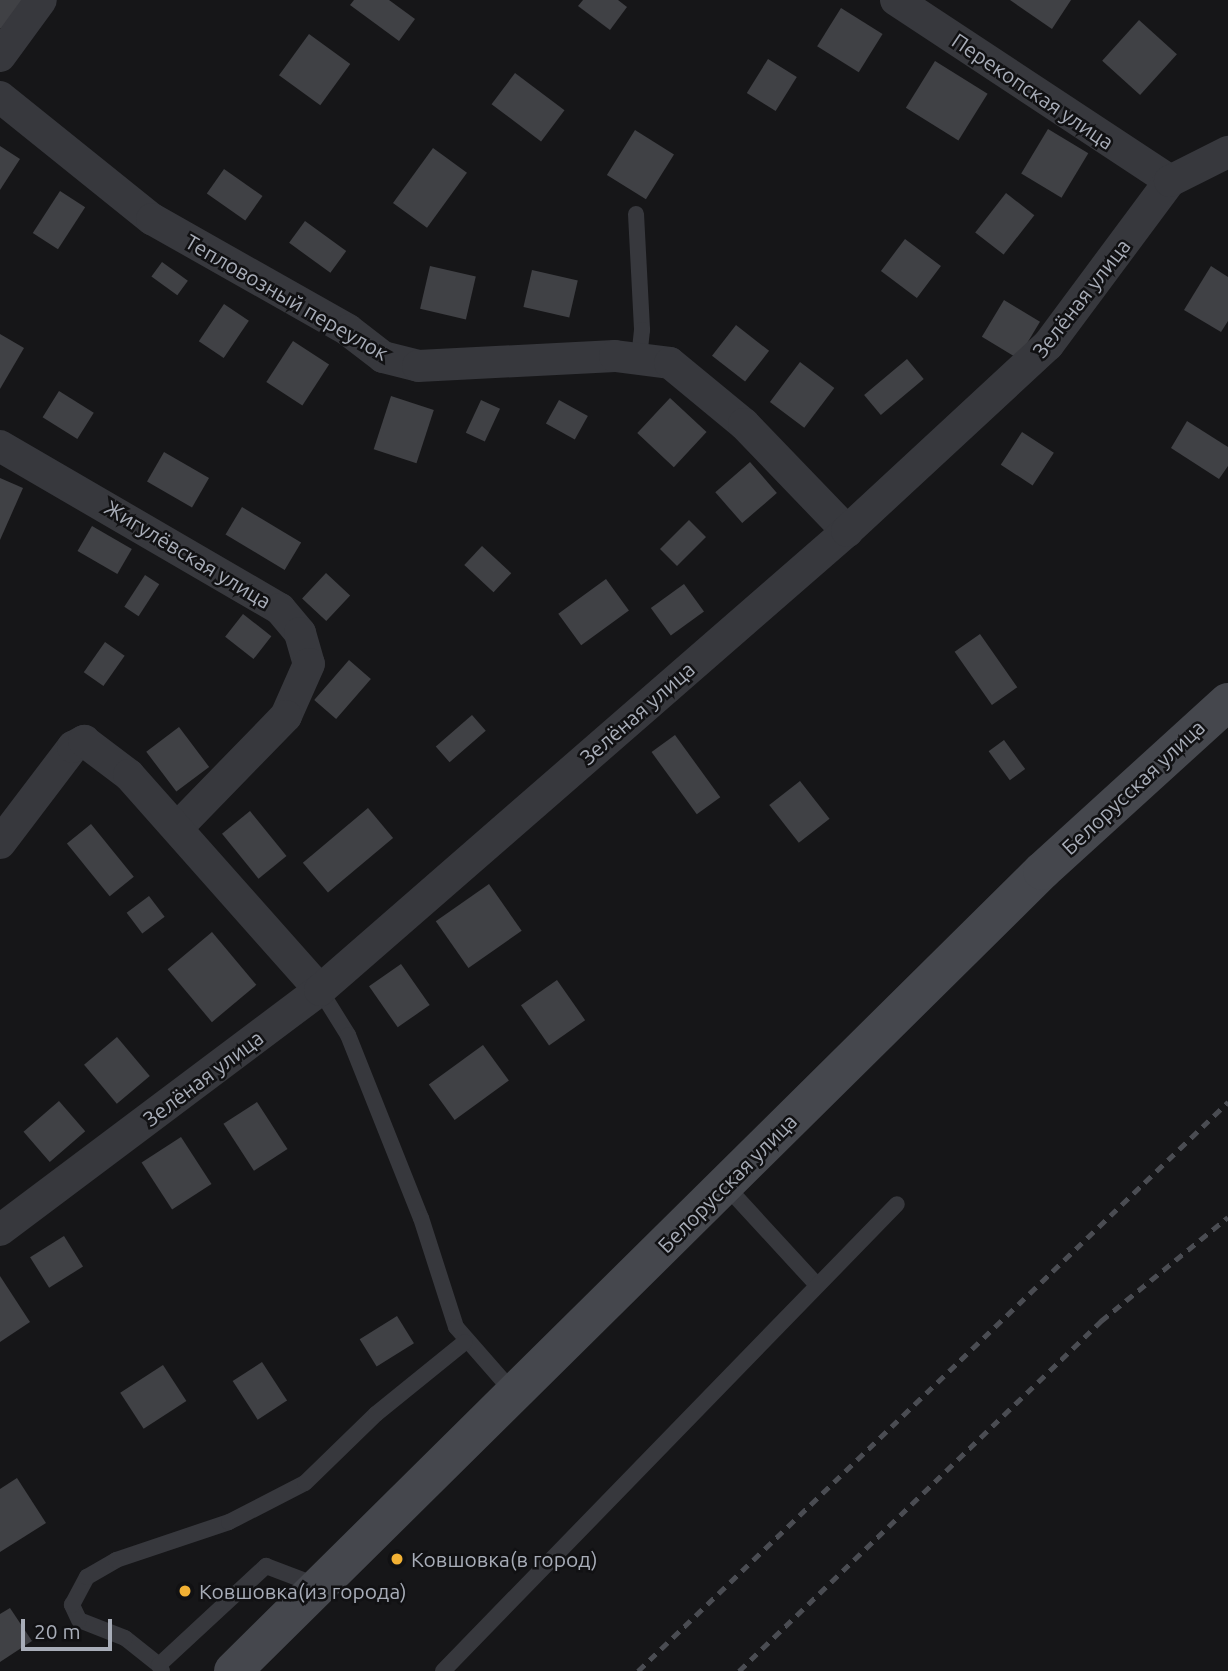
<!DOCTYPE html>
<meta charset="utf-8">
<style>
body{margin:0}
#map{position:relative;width:1228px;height:1671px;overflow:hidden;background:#161618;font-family:Ubuntu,sans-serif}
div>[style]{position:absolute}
.building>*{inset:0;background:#404145;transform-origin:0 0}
.lane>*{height:16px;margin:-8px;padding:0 8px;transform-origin:8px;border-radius:8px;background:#37383d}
.street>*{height:32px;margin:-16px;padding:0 16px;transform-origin:16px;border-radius:16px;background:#37383d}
.secondary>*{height:38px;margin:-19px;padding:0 19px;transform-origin:19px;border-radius:19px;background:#45474d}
.rail>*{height:5px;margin-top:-2.5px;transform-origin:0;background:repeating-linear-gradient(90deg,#4a4c52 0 9px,transparent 0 16px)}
.dots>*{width:19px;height:19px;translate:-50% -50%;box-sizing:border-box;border:4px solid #111113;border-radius:50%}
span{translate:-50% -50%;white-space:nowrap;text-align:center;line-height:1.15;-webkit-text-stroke:5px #111113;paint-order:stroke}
.street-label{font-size:21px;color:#a8adb8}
.poi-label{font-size:21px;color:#a8adb8}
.left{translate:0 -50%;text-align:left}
.scale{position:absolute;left:21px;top:1619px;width:91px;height:32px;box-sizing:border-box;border:4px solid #a8adb8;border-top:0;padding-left:9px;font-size:21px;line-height:24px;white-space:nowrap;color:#a8adb8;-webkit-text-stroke:5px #111113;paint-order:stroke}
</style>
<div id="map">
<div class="building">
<i style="clip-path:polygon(0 0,25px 0,3px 30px,0 28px)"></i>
<i style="clip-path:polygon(354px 0,389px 0,415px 19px,399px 41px,350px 5px)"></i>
<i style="clip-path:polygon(583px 0,618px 0,627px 7px,610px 30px,578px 6px)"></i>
<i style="clip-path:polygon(1010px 0,1071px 0,1052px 29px)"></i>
<i style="left:841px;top:8px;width:49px;height:45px;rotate:32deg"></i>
<i style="left:1139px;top:20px;width:51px;height:55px;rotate:42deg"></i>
<i style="left:309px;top:34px;width:51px;height:51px;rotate:36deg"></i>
<i style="left:768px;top:59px;width:34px;height:40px;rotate:32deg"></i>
<i style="left:935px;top:61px;width:62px;height:55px;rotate:32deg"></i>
<i style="left:515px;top:73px;width:62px;height:39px;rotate:37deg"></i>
<i style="left:1048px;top:129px;width:47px;height:52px;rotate:31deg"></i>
<i style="left:635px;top:130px;width:46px;height:53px;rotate:32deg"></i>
<i style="clip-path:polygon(0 146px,20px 159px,0 190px)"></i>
<i style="left:433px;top:148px;width:42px;height:68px;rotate:36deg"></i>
<i style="left:224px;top:169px;width:47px;height:30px;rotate:35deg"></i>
<i style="left:60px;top:191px;width:30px;height:50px;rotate:33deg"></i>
<i style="left:1006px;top:193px;width:36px;height:50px;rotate:38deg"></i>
<i style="left:305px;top:221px;width:51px;height:27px;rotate:36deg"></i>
<i style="left:905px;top:239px;width:45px;height:40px;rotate:37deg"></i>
<i style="left:162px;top:262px;width:32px;height:18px;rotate:36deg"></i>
<i style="left:430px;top:266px;width:47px;height:44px;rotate:13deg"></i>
<i style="clip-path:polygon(1211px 266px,1228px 277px,1228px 321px,1221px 332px,1184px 310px)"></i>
<i style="left:532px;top:270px;width:47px;height:38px;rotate:13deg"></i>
<i style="left:1004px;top:300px;width:42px;height:43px;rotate:31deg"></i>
<i style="left:224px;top:304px;width:30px;height:45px;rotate:34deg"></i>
<i style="left:736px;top:325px;width:42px;height:39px;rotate:38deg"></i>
<i style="clip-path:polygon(0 334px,24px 348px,0 389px)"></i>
<i style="left:293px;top:341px;width:43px;height:49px;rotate:33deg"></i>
<i style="left:907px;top:359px;width:26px;height:56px;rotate:50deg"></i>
<i style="left:800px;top:362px;width:43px;height:50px;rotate:37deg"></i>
<i style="left:59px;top:391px;width:41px;height:31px;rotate:32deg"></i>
<i style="left:391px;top:396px;width:45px;height:56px;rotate:18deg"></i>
<i style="left:670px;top:398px;width:50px;height:48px;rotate:43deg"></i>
<i style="left:481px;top:400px;width:21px;height:36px;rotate:25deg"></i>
<i style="left:559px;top:400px;width:33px;height:27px;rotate:29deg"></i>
<i style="clip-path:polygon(1187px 421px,1228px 447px,1228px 466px,1219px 479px,1171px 448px)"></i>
<i style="left:1022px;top:432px;width:38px;height:39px;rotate:33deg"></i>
<i style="left:164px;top:452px;width:52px;height:34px;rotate:30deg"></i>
<i style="left:750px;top:462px;width:41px;height:46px;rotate:49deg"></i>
<i style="clip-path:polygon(0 478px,23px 488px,0 540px)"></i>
<i style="left:242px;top:507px;width:69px;height:32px;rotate:31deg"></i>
<i style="left:689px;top:520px;width:24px;height:41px;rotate:45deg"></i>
<i style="left:92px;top:526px;width:46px;height:29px;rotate:30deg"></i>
<i style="left:482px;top:546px;width:40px;height:26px;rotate:43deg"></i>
<i style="left:326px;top:573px;width:33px;height:35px;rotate:43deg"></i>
<i style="left:145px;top:575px;width:17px;height:38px;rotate:33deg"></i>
<i style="left:606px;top:579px;width:39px;height:59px;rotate:54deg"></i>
<i style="left:684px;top:584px;width:34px;height:41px;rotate:54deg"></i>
<i style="left:243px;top:614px;width:36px;height:29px;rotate:38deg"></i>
<i style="left:980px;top:634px;width:65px;height:31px;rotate:55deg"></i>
<i style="left:105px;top:642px;width:24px;height:37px;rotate:35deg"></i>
<i style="left:349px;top:660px;width:29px;height:53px;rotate:41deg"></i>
<i style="left:472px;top:715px;width:21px;height:48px;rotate:49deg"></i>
<i style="left:179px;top:727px;width:50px;height:41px;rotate:53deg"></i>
<i style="left:675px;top:735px;width:77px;height:29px;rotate:54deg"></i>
<i style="left:1004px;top:740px;width:36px;height:19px;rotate:54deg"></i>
<i style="left:800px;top:781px;width:48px;height:39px;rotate:52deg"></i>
<i style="left:368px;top:808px;width:39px;height:85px;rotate:50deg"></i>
<i style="left:250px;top:811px;width:58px;height:36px;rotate:51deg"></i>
<i style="left:91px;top:824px;width:68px;height:31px;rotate:51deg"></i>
<i style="left:489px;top:884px;width:57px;height:65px;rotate:55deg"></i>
<i style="left:149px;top:896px;width:26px;height:28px;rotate:53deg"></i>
<i style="left:212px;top:932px;width:69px;height:58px;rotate:50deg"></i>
<i style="left:401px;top:964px;width:50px;height:39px;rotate:55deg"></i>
<i style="left:557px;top:980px;width:49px;height:44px;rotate:55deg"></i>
<i style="left:117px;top:1037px;width:51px;height:43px;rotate:50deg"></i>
<i style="left:483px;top:1045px;width:44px;height:67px;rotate:54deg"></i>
<i style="left:59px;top:1101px;width:40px;height:47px;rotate:49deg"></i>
<i style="left:257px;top:1102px;width:56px;height:40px;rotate:57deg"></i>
<i style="left:181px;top:1137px;width:56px;height:47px;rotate:57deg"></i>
<i style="left:64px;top:1236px;width:36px;height:40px;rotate:58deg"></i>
<i style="clip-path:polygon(0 1276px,30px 1322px,0 1342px)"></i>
<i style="left:397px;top:1316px;width:32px;height:44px;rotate:58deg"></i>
<i style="left:262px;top:1362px;width:46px;height:35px;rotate:57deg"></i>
<i style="left:163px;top:1365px;width:43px;height:51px;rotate:57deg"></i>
<i style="clip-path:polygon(17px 1478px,46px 1523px,0 1552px,0 1489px)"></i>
<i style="clip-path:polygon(10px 1608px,32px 1641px,0 1662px,0 1614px)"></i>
</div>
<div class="lane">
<i style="left:636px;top:214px;width:116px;rotate:87deg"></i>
<i style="left:642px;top:330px;width:28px;rotate:96deg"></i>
<i style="left:320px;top:990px;width:53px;rotate:58.1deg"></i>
<i style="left:348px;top:1035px;width:197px;rotate:68.3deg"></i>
<i style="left:421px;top:1218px;width:114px;rotate:72.2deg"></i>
<i style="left:456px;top:1327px;width:86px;rotate:48.8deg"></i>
<i style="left:725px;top:1185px;width:134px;rotate:47.4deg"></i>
<i style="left:159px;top:1665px;width:43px;rotate:-141.5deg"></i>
<i style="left:125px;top:1638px;width:49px;rotate:-158.6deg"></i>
<i style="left:79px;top:1620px;width:17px;rotate:-115deg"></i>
<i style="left:72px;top:1605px;width:32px;rotate:-62deg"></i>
<i style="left:87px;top:1577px;width:34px;rotate:-30deg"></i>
<i style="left:116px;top:1560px;width:119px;rotate:-18.6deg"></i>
<i style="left:229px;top:1522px;width:85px;rotate:-27.2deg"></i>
<i style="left:305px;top:1483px;width:99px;rotate:-44.2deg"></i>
<i style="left:376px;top:1414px;width:114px;rotate:-39deg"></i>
<i style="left:162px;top:1671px;width:7px;rotate:-117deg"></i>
<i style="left:159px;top:1665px;width:146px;rotate:-42.8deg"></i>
<i style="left:266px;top:1566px;width:57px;rotate:20.7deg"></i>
<i style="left:443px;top:1671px;width:651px;rotate:-45.81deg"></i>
</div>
<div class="street">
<i style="left:896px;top:0;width:328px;rotate:33.4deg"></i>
<i style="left:0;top:56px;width:69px;rotate:-53.8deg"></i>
<i style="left:0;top:97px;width:195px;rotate:38.8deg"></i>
<i style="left:152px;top:219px;width:225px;rotate:29.5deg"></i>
<i style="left:348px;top:330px;width:44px;rotate:37.6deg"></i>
<i style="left:383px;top:357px;width:36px;rotate:14deg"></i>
<i style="left:418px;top:366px;width:197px;rotate:-2.9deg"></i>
<i style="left:615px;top:356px;width:55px;rotate:7.3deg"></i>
<i style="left:670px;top:363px;width:96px;rotate:39.5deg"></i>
<i style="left:744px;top:424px;width:149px;rotate:46.1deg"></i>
<i style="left:0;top:446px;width:324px;rotate:30.2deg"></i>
<i style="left:280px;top:609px;width:31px;rotate:50deg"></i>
<i style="left:300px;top:633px;width:32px;rotate:74deg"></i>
<i style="left:309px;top:664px;width:57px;rotate:113.9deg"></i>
<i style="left:286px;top:716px;width:156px;rotate:134.2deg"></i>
<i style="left:0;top:843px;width:121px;rotate:-52.8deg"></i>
<i style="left:73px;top:747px;width:13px;rotate:-29deg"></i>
<i style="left:84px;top:741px;width:56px;rotate:37.1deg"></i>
<i style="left:129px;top:775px;width:288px;rotate:48.4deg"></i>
<i style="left:0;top:1230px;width:400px;rotate:-36.9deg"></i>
<i style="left:320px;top:990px;width:699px;rotate:-41.05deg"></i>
<i style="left:847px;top:531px;width:274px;rotate:-42.8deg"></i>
<i style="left:1048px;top:345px;width:204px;rotate:-53.4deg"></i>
<i style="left:1170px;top:181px;width:65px;rotate:-26.6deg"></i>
</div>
<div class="secondary">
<i style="left:233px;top:1671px;width:1138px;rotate:-44.68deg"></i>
<i style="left:1042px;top:871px;width:251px;rotate:-42.3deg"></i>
</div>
<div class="rail">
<i style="left:638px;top:1671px;width:820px;rotate:-43.96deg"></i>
<i style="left:739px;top:1671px;width:504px;rotate:-44.03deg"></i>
<i style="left:1101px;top:1321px;width:164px;rotate:-39.3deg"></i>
</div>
<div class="dots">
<i style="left:397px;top:1559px;background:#f2b134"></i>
<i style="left:185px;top:1591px;background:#f2b134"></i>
</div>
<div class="street-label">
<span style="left:1033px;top:91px;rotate:34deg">Перекопская улица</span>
<span style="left:287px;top:297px;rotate:30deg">Тепловозный переулок</span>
<span style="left:1081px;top:298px;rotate:-52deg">Зелёная улица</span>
<span style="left:188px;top:554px;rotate:31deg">Жигулёвская улица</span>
<span style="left:637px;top:713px;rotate:-41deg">Зелёная улица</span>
<span style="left:1133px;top:787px;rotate:-43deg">Белорусская улица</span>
<span style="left:203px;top:1078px;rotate:-37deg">Зелёная улица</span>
<span style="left:727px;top:1183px;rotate:-45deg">Белорусская улица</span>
</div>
<div class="poi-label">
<span class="left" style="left:411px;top:1559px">Ковшовка(в город)</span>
<span class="left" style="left:199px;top:1591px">Ковшовка(из города)</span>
</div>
<div class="scale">20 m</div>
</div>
